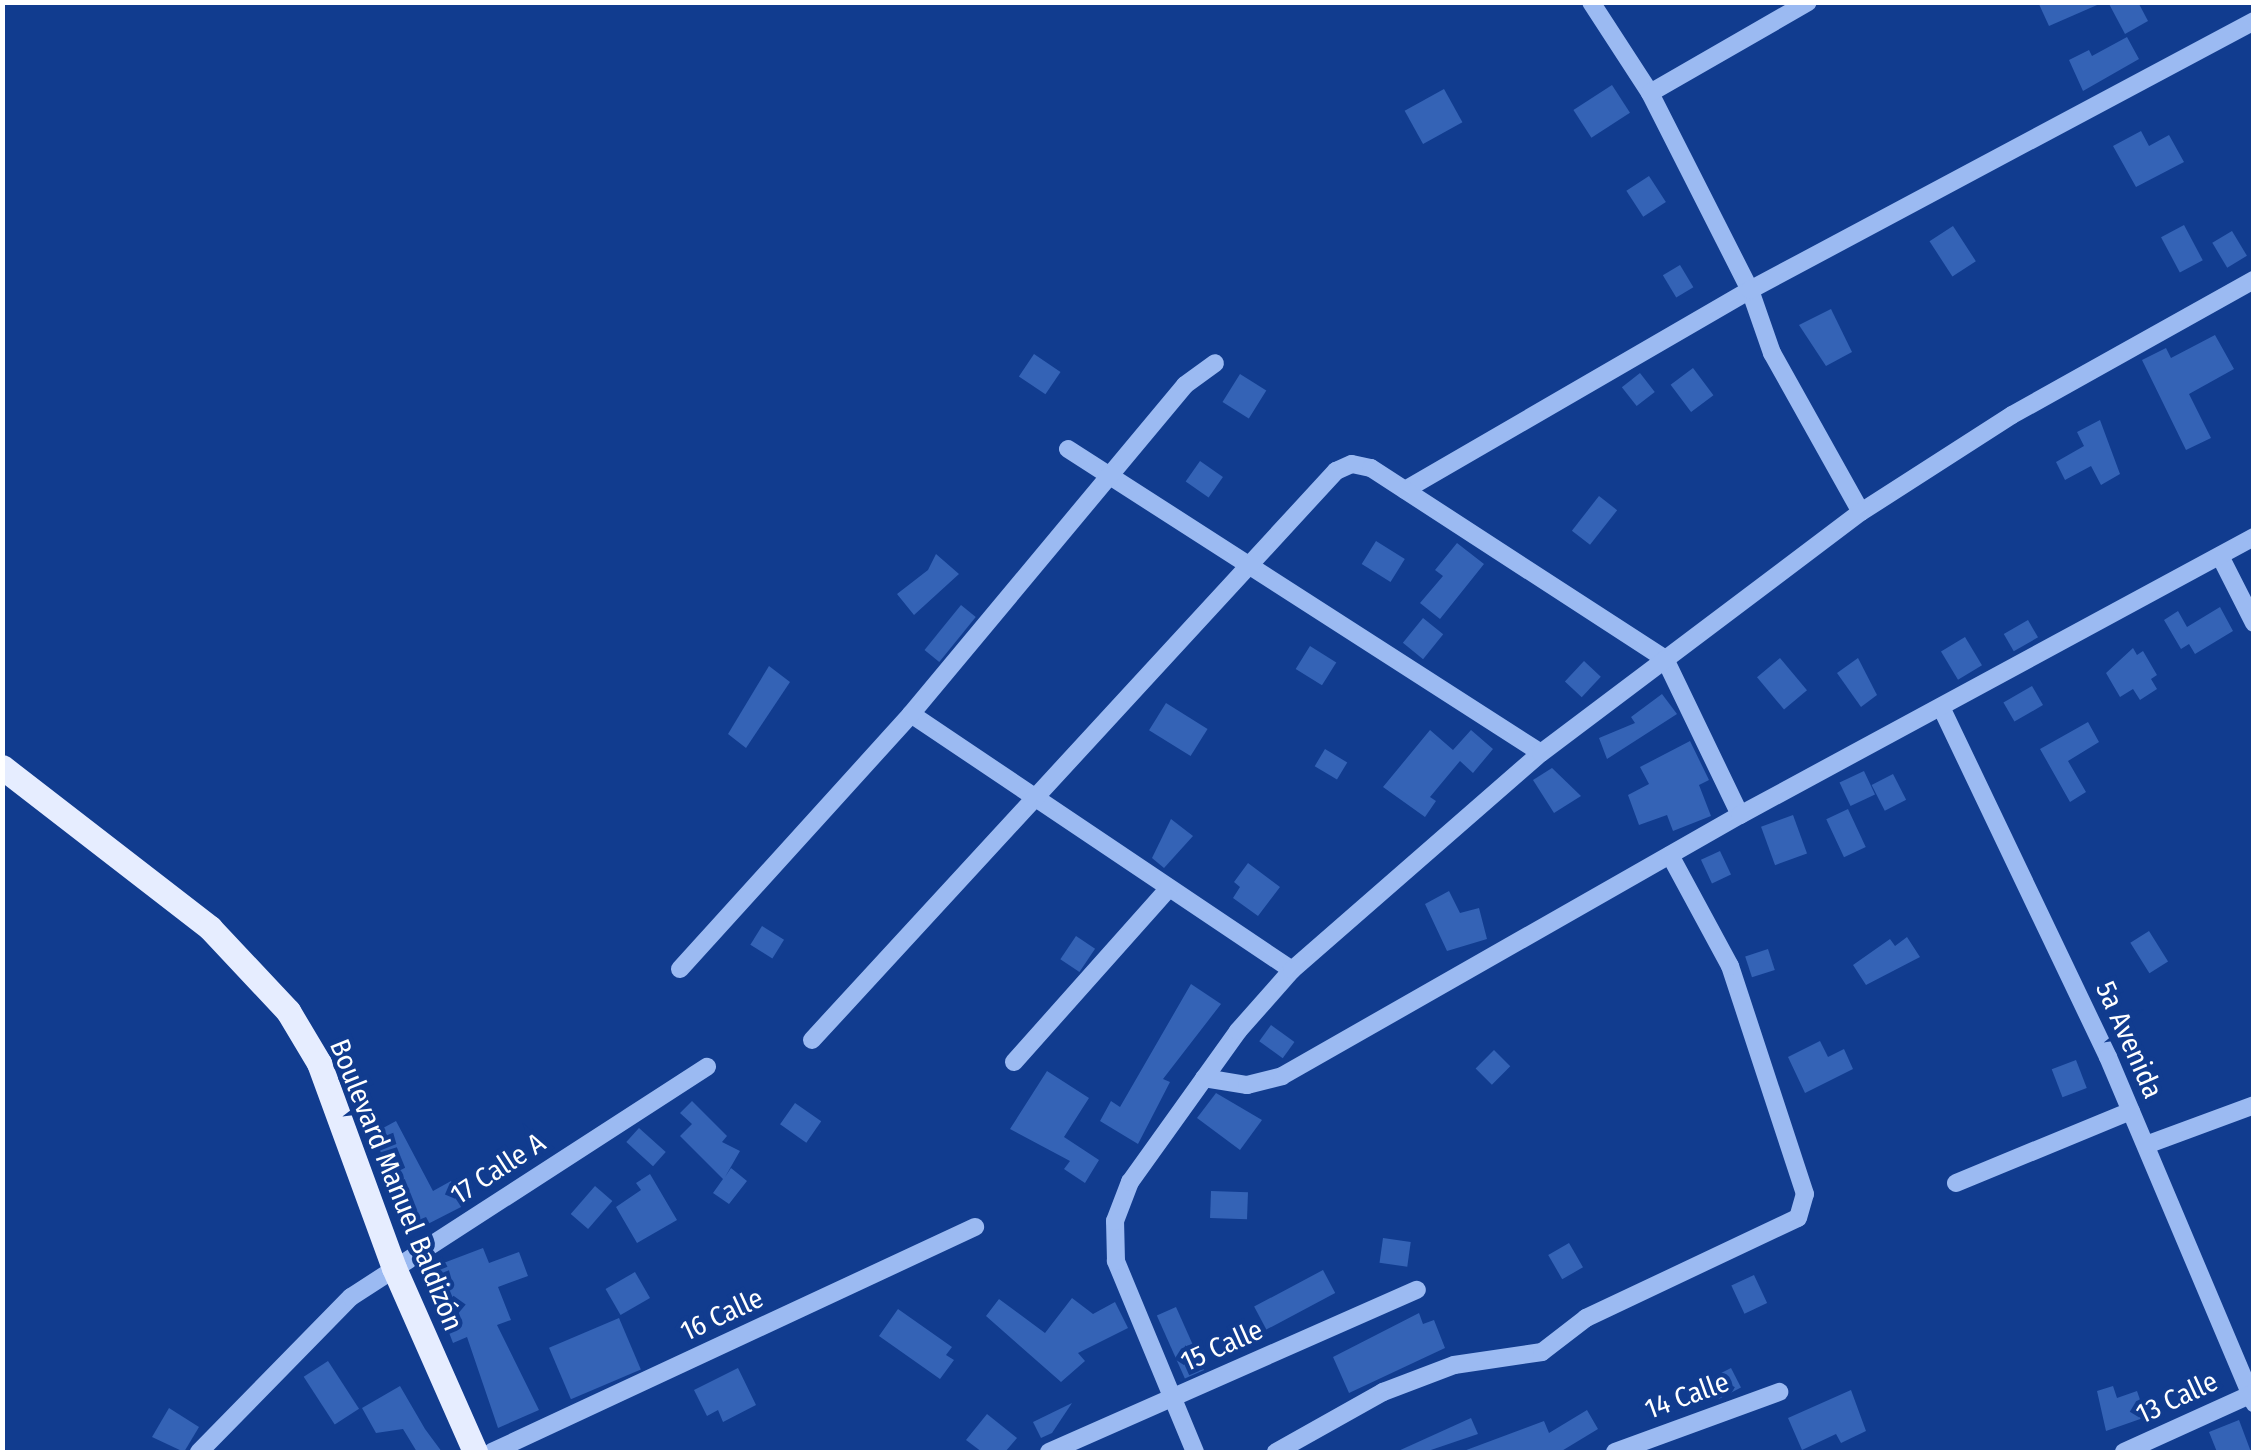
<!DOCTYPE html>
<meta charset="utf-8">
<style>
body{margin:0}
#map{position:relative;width:2256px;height:1455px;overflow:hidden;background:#113c8f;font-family:"Fira Sans Condensed",sans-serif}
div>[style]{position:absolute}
.building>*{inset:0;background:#3463b6;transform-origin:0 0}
.minor>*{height:18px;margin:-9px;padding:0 9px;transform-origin:9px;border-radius:9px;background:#9bbaf2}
.major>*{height:25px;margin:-12.5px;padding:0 12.5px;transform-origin:12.5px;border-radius:12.5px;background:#e6edff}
span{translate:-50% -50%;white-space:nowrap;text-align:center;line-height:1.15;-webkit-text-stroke:9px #113c8f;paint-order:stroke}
.street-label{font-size:28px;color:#fff}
.frame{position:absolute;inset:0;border:5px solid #fff;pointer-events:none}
</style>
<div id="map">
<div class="building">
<i style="clip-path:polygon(2038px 2px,2104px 2px,2049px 26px)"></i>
<i style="clip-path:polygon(2108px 2px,2138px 2px,2148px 21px,2125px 34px)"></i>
<i style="clip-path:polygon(2127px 37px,2139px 59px,2083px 91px,2069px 60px,2089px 50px,2092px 56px)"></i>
<i style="left:1612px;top:85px;width:33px;height:46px;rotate:57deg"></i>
<i style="left:1444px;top:89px;width:38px;height:45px;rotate:61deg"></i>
<i style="clip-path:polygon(2141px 131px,2149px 146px,2169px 135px,2184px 162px,2136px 187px,2113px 146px)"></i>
<i style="left:1649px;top:176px;width:31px;height:27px;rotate:57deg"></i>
<i style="left:2184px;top:225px;width:40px;height:26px;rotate:62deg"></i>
<i style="left:1953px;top:226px;width:42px;height:28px;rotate:57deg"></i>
<i style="left:2232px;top:231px;width:29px;height:23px;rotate:59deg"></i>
<i style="left:1680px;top:265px;width:26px;height:20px;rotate:59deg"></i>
<i style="clip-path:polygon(1831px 309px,1852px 352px,1826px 366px,1799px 325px)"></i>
<i style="clip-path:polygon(2215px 335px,2234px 369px,2189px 394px,2211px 438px,2186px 450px,2142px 360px,2166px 348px,2171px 358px)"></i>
<i style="left:1034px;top:354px;width:32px;height:27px;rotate:34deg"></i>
<i style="left:1693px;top:368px;width:34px;height:28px;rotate:53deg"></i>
<i style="left:1640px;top:373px;width:24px;height:23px;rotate:52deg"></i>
<i style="left:1240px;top:374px;width:31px;height:33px;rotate:32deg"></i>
<i style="clip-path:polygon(2100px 420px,2120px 474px,2101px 485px,2091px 466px,2065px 480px,2056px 462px,2084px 446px,2077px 432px)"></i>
<i style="left:1200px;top:461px;width:28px;height:25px;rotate:35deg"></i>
<i style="left:1599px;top:496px;width:23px;height:44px;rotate:38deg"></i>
<i style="left:1376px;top:541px;width:34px;height:27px;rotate:32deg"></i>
<i style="clip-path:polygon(1457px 543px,1484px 564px,1440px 619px,1420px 603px,1443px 576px,1435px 570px)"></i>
<i style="clip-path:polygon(936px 554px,959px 574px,914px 615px,897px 594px,928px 570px)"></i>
<i style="left:961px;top:605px;width:19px;height:58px;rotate:39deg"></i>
<i style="clip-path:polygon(2220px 607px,2233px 631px,2195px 654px,2189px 644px,2181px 649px,2164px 620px,2178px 611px,2187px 627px)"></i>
<i style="left:1423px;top:618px;width:26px;height:32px;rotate:39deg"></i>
<i style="left:2028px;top:620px;width:20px;height:28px;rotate:60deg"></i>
<i style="left:1965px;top:637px;width:33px;height:28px;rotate:59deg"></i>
<i style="left:1310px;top:646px;width:31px;height:27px;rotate:32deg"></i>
<i style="clip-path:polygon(2133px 648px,2137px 655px,2143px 651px,2157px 675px,2151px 679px,2157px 689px,2140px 700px,2133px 689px,2120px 697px,2106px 673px)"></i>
<i style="left:1780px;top:658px;width:42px;height:30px;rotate:50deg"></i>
<i style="clip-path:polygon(1858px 658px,1877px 695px,1861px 707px,1837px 673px)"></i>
<i style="left:1584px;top:661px;width:23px;height:28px;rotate:43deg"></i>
<i style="clip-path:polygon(769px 666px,790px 682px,746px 748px,728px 734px)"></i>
<i style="left:2032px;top:686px;width:22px;height:33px;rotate:60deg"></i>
<i style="clip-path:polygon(1662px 694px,1677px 714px,1607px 759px,1599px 738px,1635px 723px,1631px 717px)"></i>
<i style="left:1166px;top:703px;width:49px;height:32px;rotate:32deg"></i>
<i style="clip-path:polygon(2088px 722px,2099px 742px,2068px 761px,2086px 792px,2070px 802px,2040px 749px)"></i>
<i style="clip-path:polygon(1430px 730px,1453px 750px,1471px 730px,1493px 749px,1473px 773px,1460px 761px,1430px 797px,1436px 801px,1425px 817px,1383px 787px)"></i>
<i style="clip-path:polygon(1690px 741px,1709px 780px,1699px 785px,1711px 816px,1673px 831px,1667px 815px,1639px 825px,1628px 795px,1649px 784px,1640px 767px)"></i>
<i style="left:1325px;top:749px;width:26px;height:20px;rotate:31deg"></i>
<i style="clip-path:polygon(1552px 768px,1581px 796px,1554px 813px,1533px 780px)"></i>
<i style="left:1864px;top:771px;width:26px;height:27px;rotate:65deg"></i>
<i style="left:1893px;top:774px;width:29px;height:24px;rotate:63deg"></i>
<i style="left:1848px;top:809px;width:42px;height:24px;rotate:65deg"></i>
<i style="left:1793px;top:815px;width:41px;height:34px;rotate:70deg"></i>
<i style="clip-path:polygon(1171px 819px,1193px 836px,1164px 868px,1152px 858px)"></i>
<i style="left:1720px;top:851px;width:26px;height:21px;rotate:65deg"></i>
<i style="clip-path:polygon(1248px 863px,1280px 887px,1258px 916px,1233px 898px,1240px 887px,1234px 882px)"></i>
<i style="clip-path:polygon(1449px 891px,1460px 913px,1479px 908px,1487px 939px,1447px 951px,1425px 904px)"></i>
<i style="left:762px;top:926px;width:26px;height:22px;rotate:32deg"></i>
<i style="left:2149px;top:931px;width:36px;height:22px;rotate:58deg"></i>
<i style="left:1076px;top:936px;width:23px;height:28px;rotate:34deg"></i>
<i style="clip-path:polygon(1907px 937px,1920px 957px,1866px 985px,1853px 965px,1890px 939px,1895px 946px)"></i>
<i style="left:1768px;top:949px;width:22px;height:24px;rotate:72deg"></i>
<i style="clip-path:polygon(1191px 984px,1221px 1004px,1163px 1079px,1170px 1082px,1138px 1144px,1100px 1121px,1111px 1101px,1120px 1107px)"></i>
<i style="left:1271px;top:1025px;width:29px;height:20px;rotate:36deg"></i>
<i style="clip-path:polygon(1820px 1041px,1828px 1057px,1844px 1049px,1853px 1069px,1805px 1093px,1788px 1057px)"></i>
<i style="left:1494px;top:1050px;width:23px;height:26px;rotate:45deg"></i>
<i style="left:2076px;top:1060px;width:30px;height:26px;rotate:69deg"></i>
<i style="clip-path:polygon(1047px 1071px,1089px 1098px,1064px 1137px,1099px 1160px,1085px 1183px,1064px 1169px,1070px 1161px,1010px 1129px)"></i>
<i style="clip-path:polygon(1216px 1093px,1262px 1120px,1240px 1150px,1197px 1118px)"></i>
<i style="clip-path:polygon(692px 1101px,727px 1136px,722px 1142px,740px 1151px,725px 1177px,731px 1168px,747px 1181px,729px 1204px,713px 1193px,723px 1179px,680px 1136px,692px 1124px,680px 1113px)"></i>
<i style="left:795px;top:1103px;width:32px;height:26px;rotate:35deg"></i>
<i style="clip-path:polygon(396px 1121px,433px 1191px,451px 1181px,463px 1206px,418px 1229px,372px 1134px)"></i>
<i style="left:639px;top:1128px;width:36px;height:19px;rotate:42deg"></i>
<i style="clip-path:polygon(650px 1174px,677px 1220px,637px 1243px,616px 1207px,641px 1190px,636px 1183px)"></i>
<i style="left:595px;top:1186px;width:23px;height:37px;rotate:41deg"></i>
<i style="left:1211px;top:1191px;width:37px;height:27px;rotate:2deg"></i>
<i style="left:1383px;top:1238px;width:28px;height:25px;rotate:8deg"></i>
<i style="left:1569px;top:1243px;width:28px;height:24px;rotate:60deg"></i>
<i style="clip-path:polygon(483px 1248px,489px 1263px,519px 1252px,528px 1276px,498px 1287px,511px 1320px,497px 1325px,539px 1410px,498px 1428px,467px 1337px,453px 1343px,425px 1270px)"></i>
<i style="left:1323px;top:1270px;width:26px;height:78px;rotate:62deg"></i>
<i style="left:635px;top:1272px;width:30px;height:34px;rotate:60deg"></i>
<i style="left:1754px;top:1275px;width:31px;height:25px;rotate:65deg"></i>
<i style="clip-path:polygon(1072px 1298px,1093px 1314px,1115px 1302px,1128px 1328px,1078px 1353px,1085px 1361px,1061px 1382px,986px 1316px,999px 1299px,1045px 1333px)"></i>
<i style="left:1176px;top:1307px;width:69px;height:21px;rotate:66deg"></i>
<i style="clip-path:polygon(898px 1309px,952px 1347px,946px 1355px,954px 1360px,940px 1379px,879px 1336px)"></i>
<i style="clip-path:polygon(1419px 1313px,1423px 1324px,1434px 1320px,1445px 1348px,1349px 1393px,1333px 1357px)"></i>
<i style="left:619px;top:1318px;width:56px;height:76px;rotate:67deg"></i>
<i style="left:328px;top:1361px;width:57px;height:29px;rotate:57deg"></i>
<i style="clip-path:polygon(738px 1368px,756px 1405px,723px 1422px,718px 1410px,707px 1416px,694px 1390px)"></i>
<i style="left:1731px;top:1368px;width:22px;height:25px;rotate:63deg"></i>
<i style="clip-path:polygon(400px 1386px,425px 1429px,442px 1452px,417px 1452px,403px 1429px,376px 1433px,362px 1408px)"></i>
<i style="clip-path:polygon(2113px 1386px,2117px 1398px,2137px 1391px,2146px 1417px,2106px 1431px,2097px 1391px)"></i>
<i style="clip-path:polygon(1851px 1390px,1866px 1431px,1841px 1443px,1836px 1434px,1802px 1450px,1788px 1418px)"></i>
<i style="clip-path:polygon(1072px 1403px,1052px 1433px,1041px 1438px,1033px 1422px)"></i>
<i style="clip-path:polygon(169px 1408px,199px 1427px,184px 1452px,152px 1437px)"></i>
<i style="clip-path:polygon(1587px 1410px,1598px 1429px,1560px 1452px,1461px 1452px,1544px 1421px,1549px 1433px)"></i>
<i style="clip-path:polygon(987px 1414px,1017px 1438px,1005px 1452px,982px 1452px,966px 1440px)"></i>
<i style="clip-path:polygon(1471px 1418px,1478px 1434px,1425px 1452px,1396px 1452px)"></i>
<i style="clip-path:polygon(2239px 1420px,2251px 1452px,2217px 1452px,2209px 1432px)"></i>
</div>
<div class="minor">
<i style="left:1591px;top:2px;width:108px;rotate:57deg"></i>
<i style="left:1650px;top:93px;width:221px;rotate:63.1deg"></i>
<i style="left:1750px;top:290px;width:67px;rotate:70.8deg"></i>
<i style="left:1772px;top:353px;width:182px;rotate:60.8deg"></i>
<i style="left:1650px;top:93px;width:182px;rotate:-29.9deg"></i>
<i style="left:1068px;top:449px;width:562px;rotate:32.73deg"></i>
<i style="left:1405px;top:490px;width:399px;rotate:-30.1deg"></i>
<i style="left:1750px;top:290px;width:571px;rotate:-28.09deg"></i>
<i style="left:2220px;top:556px;width:75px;rotate:63.1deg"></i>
<i style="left:1941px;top:707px;width:388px;rotate:64.5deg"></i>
<i style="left:2108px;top:1057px;width:376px;rotate:67.1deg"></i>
<i style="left:911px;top:714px;width:459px;rotate:33.9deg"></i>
<i style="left:680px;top:969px;width:344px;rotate:-47.8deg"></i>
<i style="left:911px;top:714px;width:428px;rotate:-50.2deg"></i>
<i style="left:1185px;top:385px;width:37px;rotate:-36deg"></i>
<i style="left:812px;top:1040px;width:774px;rotate:-47.36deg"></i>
<i style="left:1336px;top:471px;width:17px;rotate:-24deg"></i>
<i style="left:1352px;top:464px;width:19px;rotate:12deg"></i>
<i style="left:1371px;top:468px;width:351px;rotate:33deg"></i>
<i style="left:1665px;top:659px;width:173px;rotate:64.3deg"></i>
<i style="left:1014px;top:1062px;width:232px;rotate:-48.3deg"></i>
<i style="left:1204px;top:1078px;width:44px;rotate:9.2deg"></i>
<i style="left:1247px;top:1085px;width:36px;rotate:-14deg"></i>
<i style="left:1282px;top:1076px;width:527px;rotate:-29.68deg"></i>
<i style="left:1740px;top:815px;width:584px;rotate:-28.41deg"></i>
<i style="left:2146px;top:1145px;width:115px;rotate:-20.3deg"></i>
<i style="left:1956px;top:1183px;width:189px;rotate:-22.4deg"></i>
<i style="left:199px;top:1452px;width:217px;rotate:-45.6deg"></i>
<i style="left:351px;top:1297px;width:424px;rotate:-32.9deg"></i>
<i style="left:492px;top:1452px;width:533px;rotate:-24.98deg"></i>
<i style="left:1049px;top:1452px;width:402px;rotate:-23.8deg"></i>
<i style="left:1195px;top:1452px;width:207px;rotate:-112.5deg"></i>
<i style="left:1116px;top:1261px;width:40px;rotate:-91.4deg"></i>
<i style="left:1115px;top:1221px;width:42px;rotate:-69deg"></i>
<i style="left:1130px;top:1182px;width:186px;rotate:-54.4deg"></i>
<i style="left:1238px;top:1031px;width:81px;rotate:-48.5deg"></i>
<i style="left:1292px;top:970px;width:330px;rotate:-41.1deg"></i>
<i style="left:1541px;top:753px;width:401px;rotate:-37deg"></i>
<i style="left:1861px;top:512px;width:179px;rotate:-32.7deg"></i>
<i style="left:2012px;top:415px;width:277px;rotate:-29.2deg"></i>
<i style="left:1276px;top:1452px;width:123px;rotate:-29.3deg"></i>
<i style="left:1383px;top:1392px;width:76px;rotate:-20.8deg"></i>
<i style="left:1454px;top:1365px;width:89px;rotate:-8.4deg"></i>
<i style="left:1542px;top:1352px;width:56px;rotate:-37.7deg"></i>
<i style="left:1586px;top:1318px;width:234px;rotate:-25.3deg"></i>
<i style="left:1798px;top:1218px;width:25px;rotate:-74deg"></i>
<i style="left:1805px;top:1194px;width:240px;rotate:-108.2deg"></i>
<i style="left:1730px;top:966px;width:126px;rotate:-118.4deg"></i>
<i style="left:1615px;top:1452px;width:175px;rotate:-20.1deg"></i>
<i style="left:2124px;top:1452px;width:143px;rotate:-24.4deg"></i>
</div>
<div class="major">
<i style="left:2px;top:767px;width:263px;rotate:37.7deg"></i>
<i style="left:210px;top:928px;width:114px;rotate:46.8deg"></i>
<i style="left:288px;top:1011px;width:61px;rotate:59.2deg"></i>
<i style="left:319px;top:1063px;width:218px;rotate:69.9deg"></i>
<i style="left:394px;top:1268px;width:201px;rotate:66.2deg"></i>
</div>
<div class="street-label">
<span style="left:2129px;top:1040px;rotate:66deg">5a Avenida</span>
<span style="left:498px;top:1169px;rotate:-33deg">17 Calle A</span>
<span style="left:396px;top:1185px;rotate:68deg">Boulevard Manuel Baldizón</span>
<span style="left:722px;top:1315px;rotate:-25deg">16 Calle</span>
<span style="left:1222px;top:1346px;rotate:-24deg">15 Calle</span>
<span style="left:1687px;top:1396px;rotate:-20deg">14 Calle</span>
<span style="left:2177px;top:1398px;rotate:-25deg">13 Calle</span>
</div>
<div class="frame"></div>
</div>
